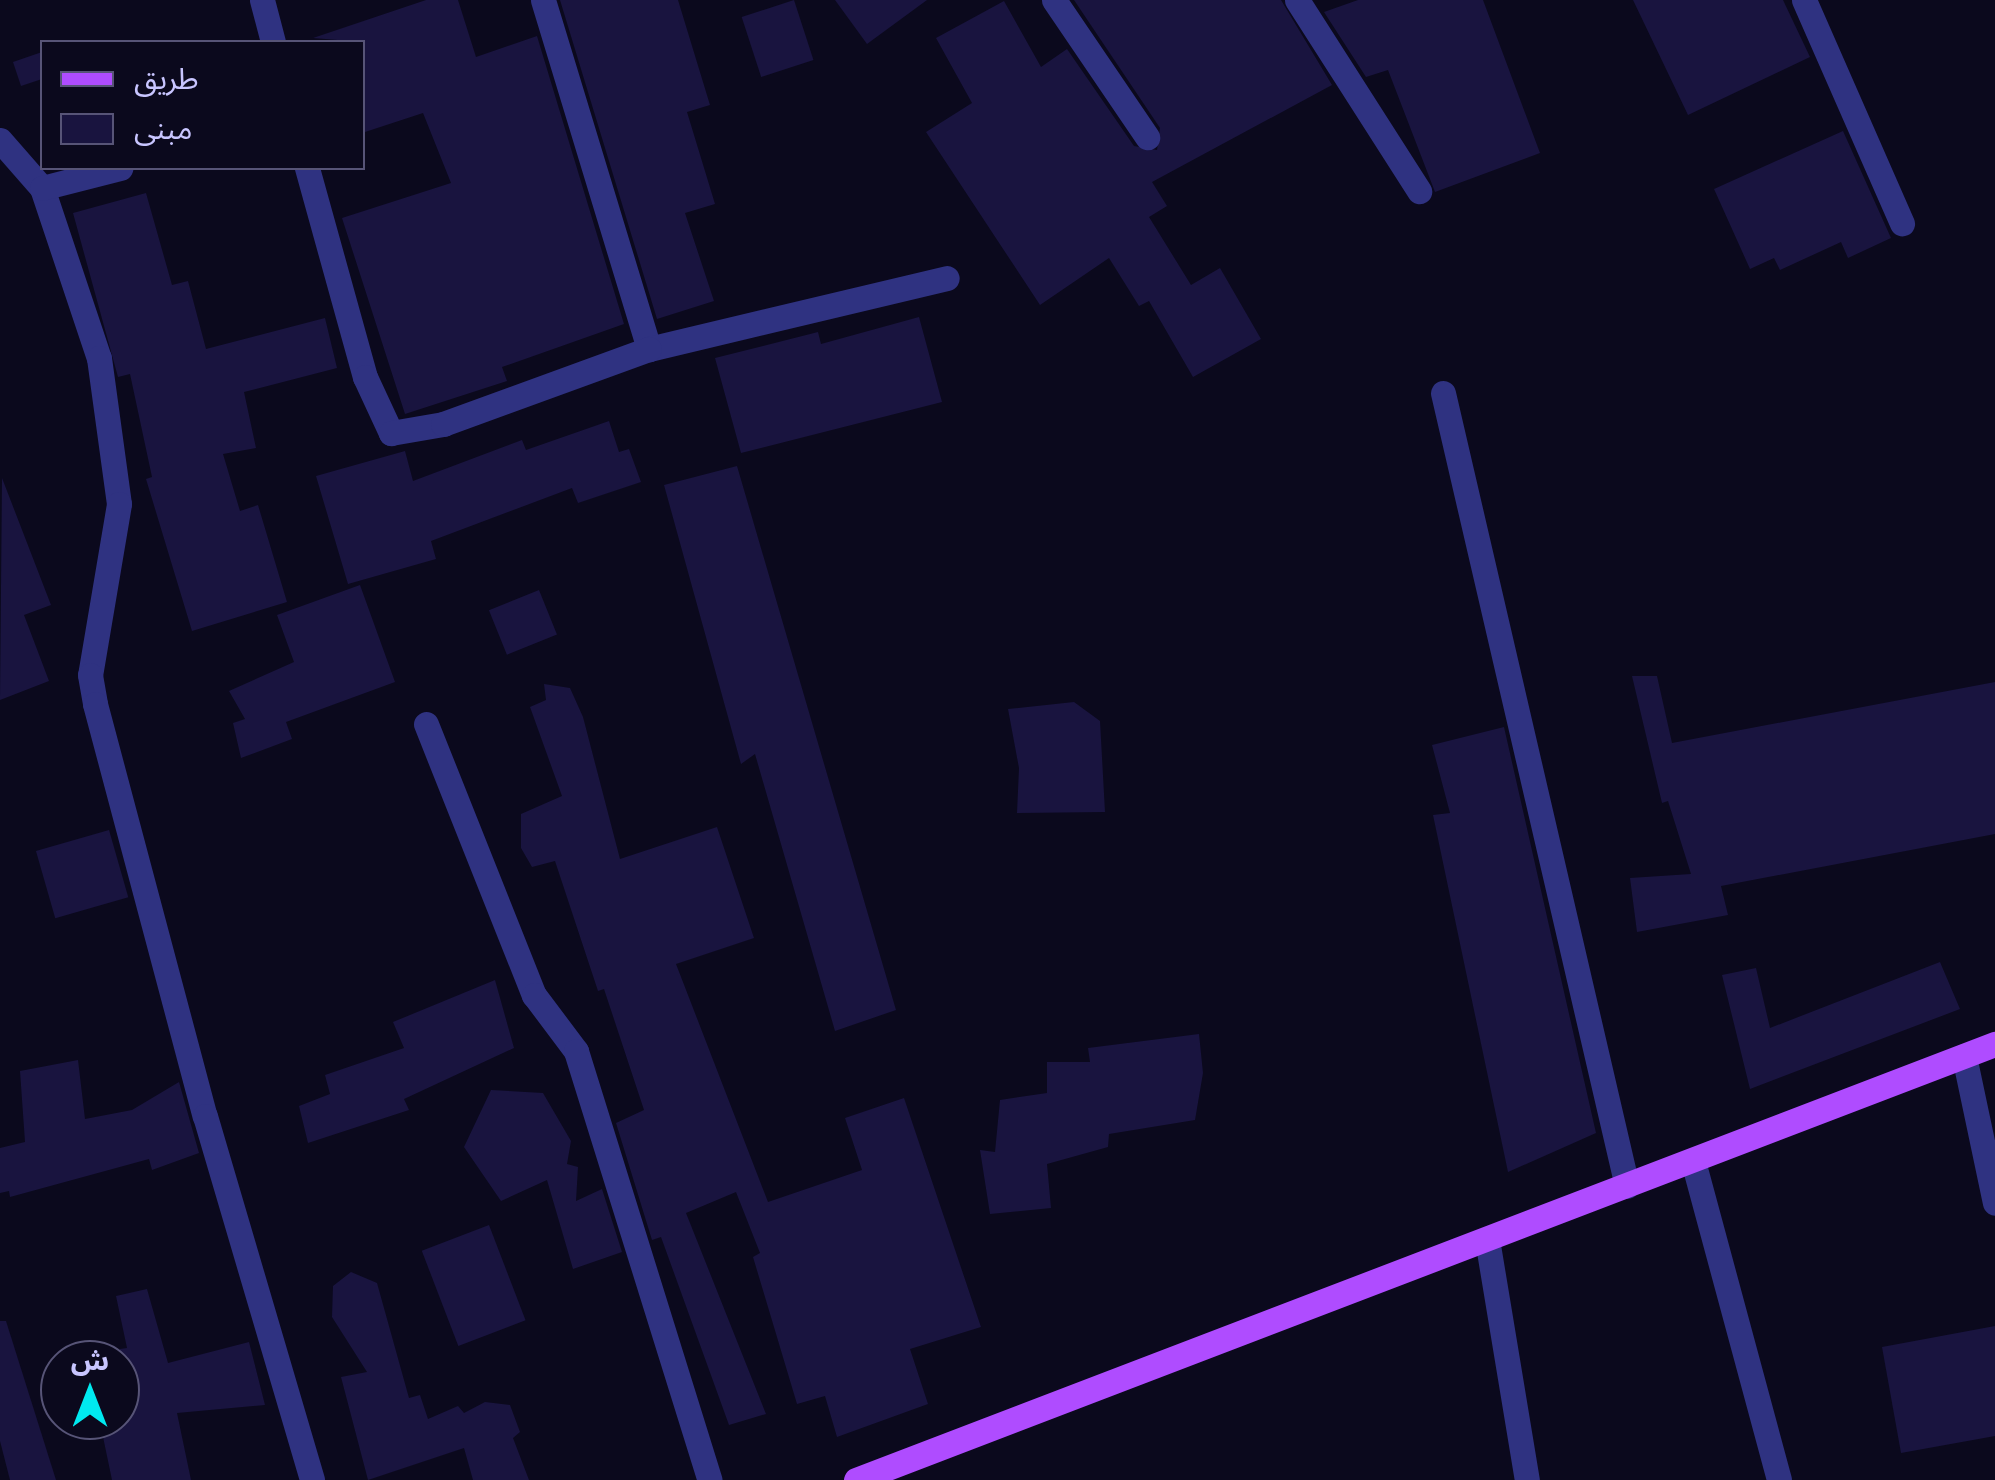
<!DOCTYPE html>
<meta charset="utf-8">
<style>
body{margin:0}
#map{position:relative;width:1995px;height:1480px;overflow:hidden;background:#0b091d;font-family:"Sofia Sans Condensed","Noto Sans Arabic",sans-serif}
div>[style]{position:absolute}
.building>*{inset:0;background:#19143f;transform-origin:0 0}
.minor>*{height:25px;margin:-12.5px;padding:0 12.5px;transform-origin:12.5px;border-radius:12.5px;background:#2f3281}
.major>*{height:25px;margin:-12.5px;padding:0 12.5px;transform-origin:12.5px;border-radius:12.5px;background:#af4cff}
span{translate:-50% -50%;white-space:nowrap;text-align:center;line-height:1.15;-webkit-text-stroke:8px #0b091d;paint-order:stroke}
.legend{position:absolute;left:40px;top:40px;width:325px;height:130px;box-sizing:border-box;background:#0b091d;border:2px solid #575477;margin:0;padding:12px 18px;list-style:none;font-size:30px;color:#c8c5ff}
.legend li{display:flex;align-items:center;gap:20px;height:50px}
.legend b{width:50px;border:2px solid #575477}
.north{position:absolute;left:40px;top:1340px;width:100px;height:100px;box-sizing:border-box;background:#0b091d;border:2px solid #575477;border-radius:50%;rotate:0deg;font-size:28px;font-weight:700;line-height:40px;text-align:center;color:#c8c5ff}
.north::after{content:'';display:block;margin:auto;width:35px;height:45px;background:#00e9f0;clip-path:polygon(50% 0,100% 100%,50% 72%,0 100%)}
</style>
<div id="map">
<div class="building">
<i style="clip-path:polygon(426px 0,458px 0,476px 57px,537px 36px,624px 324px,502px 367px,507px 381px,405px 414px,342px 218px,451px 183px,423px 113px,362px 133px,362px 42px,313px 38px)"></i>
<i style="clip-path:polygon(560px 0,678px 0,710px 105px,687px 112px,715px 204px,685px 213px,714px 301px,657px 319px)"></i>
<i style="left:794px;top:0;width:63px;height:55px;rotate:72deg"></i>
<i style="clip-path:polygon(835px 0,927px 0,867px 44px)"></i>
<i style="clip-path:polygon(1074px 0,1281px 0,1332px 85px,1152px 182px,1167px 206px,1149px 217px,1191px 285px,1220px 268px,1261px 339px,1193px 377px,1149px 301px,1139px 306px,1109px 258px,1040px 305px,926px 132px,972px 103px,936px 38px,1004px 1px,1041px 67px,1067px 49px,1134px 146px,1157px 150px,1160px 128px)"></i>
<i style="clip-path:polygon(1358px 0,1483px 0,1540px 153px,1435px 192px,1388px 70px,1366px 77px,1324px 12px)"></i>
<i style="clip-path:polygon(1633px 0,1783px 0,1810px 57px,1688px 115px)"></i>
<i style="clip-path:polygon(42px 52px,42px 79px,21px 86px,13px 62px)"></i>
<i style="clip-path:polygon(1843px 131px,1891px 238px,1848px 258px,1841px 242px,1780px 270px,1774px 258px,1750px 269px,1714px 189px)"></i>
<i style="clip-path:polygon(146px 193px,172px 285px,188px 281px,206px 349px,325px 318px,337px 368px,244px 392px,256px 448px,223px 454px,240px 511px,258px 505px,287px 602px,192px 631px,146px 479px,152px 477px,130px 374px,118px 377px,73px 213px)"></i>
<i style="clip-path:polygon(919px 317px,942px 402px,741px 453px,715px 358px,818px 332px,821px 344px)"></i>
<i style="clip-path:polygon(609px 421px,619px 452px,629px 449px,641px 482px,578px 503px,572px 488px,431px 541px,436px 559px,348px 584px,316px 476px,405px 451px,413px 481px,522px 440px,526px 450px)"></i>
<i style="clip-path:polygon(737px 466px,896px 1010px,835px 1031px,755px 754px,741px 764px,664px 485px)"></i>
<i style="clip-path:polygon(2px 478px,51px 605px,24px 615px,49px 681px,0 700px)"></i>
<i style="clip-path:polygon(360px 585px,395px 682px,286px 722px,292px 739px,241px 758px,233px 723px,245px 719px,229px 691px,294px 662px,277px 615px)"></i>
<i style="left:539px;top:590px;width:48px;height:54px;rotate:68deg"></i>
<i style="clip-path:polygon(1632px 676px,1657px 676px,1672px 743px,1995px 682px,1995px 834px,1721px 886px,1728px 915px,1637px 932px,1630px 878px,1691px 874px,1668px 801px,1662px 803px)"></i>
<i style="clip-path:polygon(544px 684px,570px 688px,583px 717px,620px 859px,717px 827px,754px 938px,676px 964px,768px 1202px,862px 1170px,845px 1118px,904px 1098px,981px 1327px,910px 1349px,928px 1404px,837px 1437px,825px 1396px,797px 1404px,753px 1257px,760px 1253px,736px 1192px,686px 1213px,766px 1414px,729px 1425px,661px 1237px,652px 1240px,616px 1123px,644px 1110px,604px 989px,598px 991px,555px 861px,532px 867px,521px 848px,521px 814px,562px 796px,530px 707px,546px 700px)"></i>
<i style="clip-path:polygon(1074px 702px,1100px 721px,1105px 812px,1017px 813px,1019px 768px,1008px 709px)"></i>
<i style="clip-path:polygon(1504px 727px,1596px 1133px,1508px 1172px,1433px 815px,1450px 813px,1432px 745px)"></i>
<i style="left:109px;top:830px;width:70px;height:76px;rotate:74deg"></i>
<i style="clip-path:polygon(1940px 962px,1960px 1009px,1750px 1089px,1722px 975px,1756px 968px,1770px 1028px)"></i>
<i style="clip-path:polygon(495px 980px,514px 1048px,404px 1099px,409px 1110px,308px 1143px,299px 1106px,330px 1094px,325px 1075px,404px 1048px,393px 1022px)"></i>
<i style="clip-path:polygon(1199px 1034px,1203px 1073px,1195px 1120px,1109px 1134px,1108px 1147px,1047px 1164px,1051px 1208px,990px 1214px,980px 1150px,995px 1152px,1000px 1100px,1047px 1093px,1047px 1062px,1090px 1062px,1088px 1048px)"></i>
<i style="clip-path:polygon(78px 1060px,85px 1119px,132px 1110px,179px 1082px,199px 1153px,152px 1170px,149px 1159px,10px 1197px,9px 1191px,0 1193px,0 1148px,25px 1142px,20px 1071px)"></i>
<i style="clip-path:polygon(491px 1090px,543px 1093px,571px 1141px,567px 1164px,578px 1167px,576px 1201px,602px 1189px,622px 1252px,573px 1269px,547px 1180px,501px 1201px,464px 1147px)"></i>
<i style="left:489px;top:1225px;width:102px;height:72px;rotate:69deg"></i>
<i style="clip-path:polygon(351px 1272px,377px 1283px,409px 1398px,420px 1395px,428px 1419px,458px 1406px,464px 1413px,485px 1402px,510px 1405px,520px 1432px,513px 1438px,529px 1480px,473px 1480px,464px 1448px,368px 1480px,341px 1377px,367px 1372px,332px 1317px,333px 1286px)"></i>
<i style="clip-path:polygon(147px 1289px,168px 1363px,249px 1342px,265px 1405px,177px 1413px,191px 1480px,112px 1480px,102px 1432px,120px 1428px,120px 1349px,127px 1348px,116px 1296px)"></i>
<i style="clip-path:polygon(0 1321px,6px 1321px,56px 1480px,10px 1480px,0 1441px)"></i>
<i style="clip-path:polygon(1995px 1326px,1995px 1436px,1901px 1453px,1882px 1347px)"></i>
</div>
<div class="minor">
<i style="left:262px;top:0;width:43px;rotate:75.3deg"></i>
<i style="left:543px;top:0;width:365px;rotate:73.1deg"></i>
<i style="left:649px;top:349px;width:306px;rotate:-13.4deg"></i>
<i style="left:1054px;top:0;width:166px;rotate:55.8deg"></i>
<i style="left:1297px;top:0;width:227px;rotate:57.4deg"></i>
<i style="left:1804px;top:0;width:244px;rotate:66.3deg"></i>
<i style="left:0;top:140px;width:64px;rotate:48.8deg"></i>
<i style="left:42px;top:188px;width:179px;rotate:71.5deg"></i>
<i style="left:99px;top:358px;width:147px;rotate:82.2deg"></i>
<i style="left:119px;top:504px;width:173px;rotate:99.6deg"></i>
<i style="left:90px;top:675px;width:29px;rotate:80deg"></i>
<i style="left:95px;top:704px;width:426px;rotate:75.1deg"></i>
<i style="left:205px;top:1116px;width:379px;rotate:73.6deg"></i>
<i style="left:307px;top:168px;width:217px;rotate:74.5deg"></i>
<i style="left:365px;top:377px;width:62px;rotate:65.1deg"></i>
<i style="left:391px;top:433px;width:53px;rotate:-9.8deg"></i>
<i style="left:443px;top:424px;width:219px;rotate:-20deg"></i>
<i style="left:42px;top:188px;width:81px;rotate:-14.4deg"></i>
<i style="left:1443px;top:393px;width:814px;rotate:76.94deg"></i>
<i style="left:426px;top:724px;width:292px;rotate:68.3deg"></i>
<i style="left:534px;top:995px;width:70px;rotate:53.1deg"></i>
<i style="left:576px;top:1051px;width:449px;rotate:72.7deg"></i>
<i style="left:1964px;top:1056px;width:150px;rotate:78.1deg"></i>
<i style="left:1693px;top:1161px;width:330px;rotate:74.9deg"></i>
<i style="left:1487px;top:1239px;width:244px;rotate:80.6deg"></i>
</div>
<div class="major">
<i style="left:856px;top:1480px;width:1220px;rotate:-20.95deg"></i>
</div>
<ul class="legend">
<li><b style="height:12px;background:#af4cff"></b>طريق</li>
<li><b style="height:28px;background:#19143f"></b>مبنى</li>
</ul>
<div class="north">ش</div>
</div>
